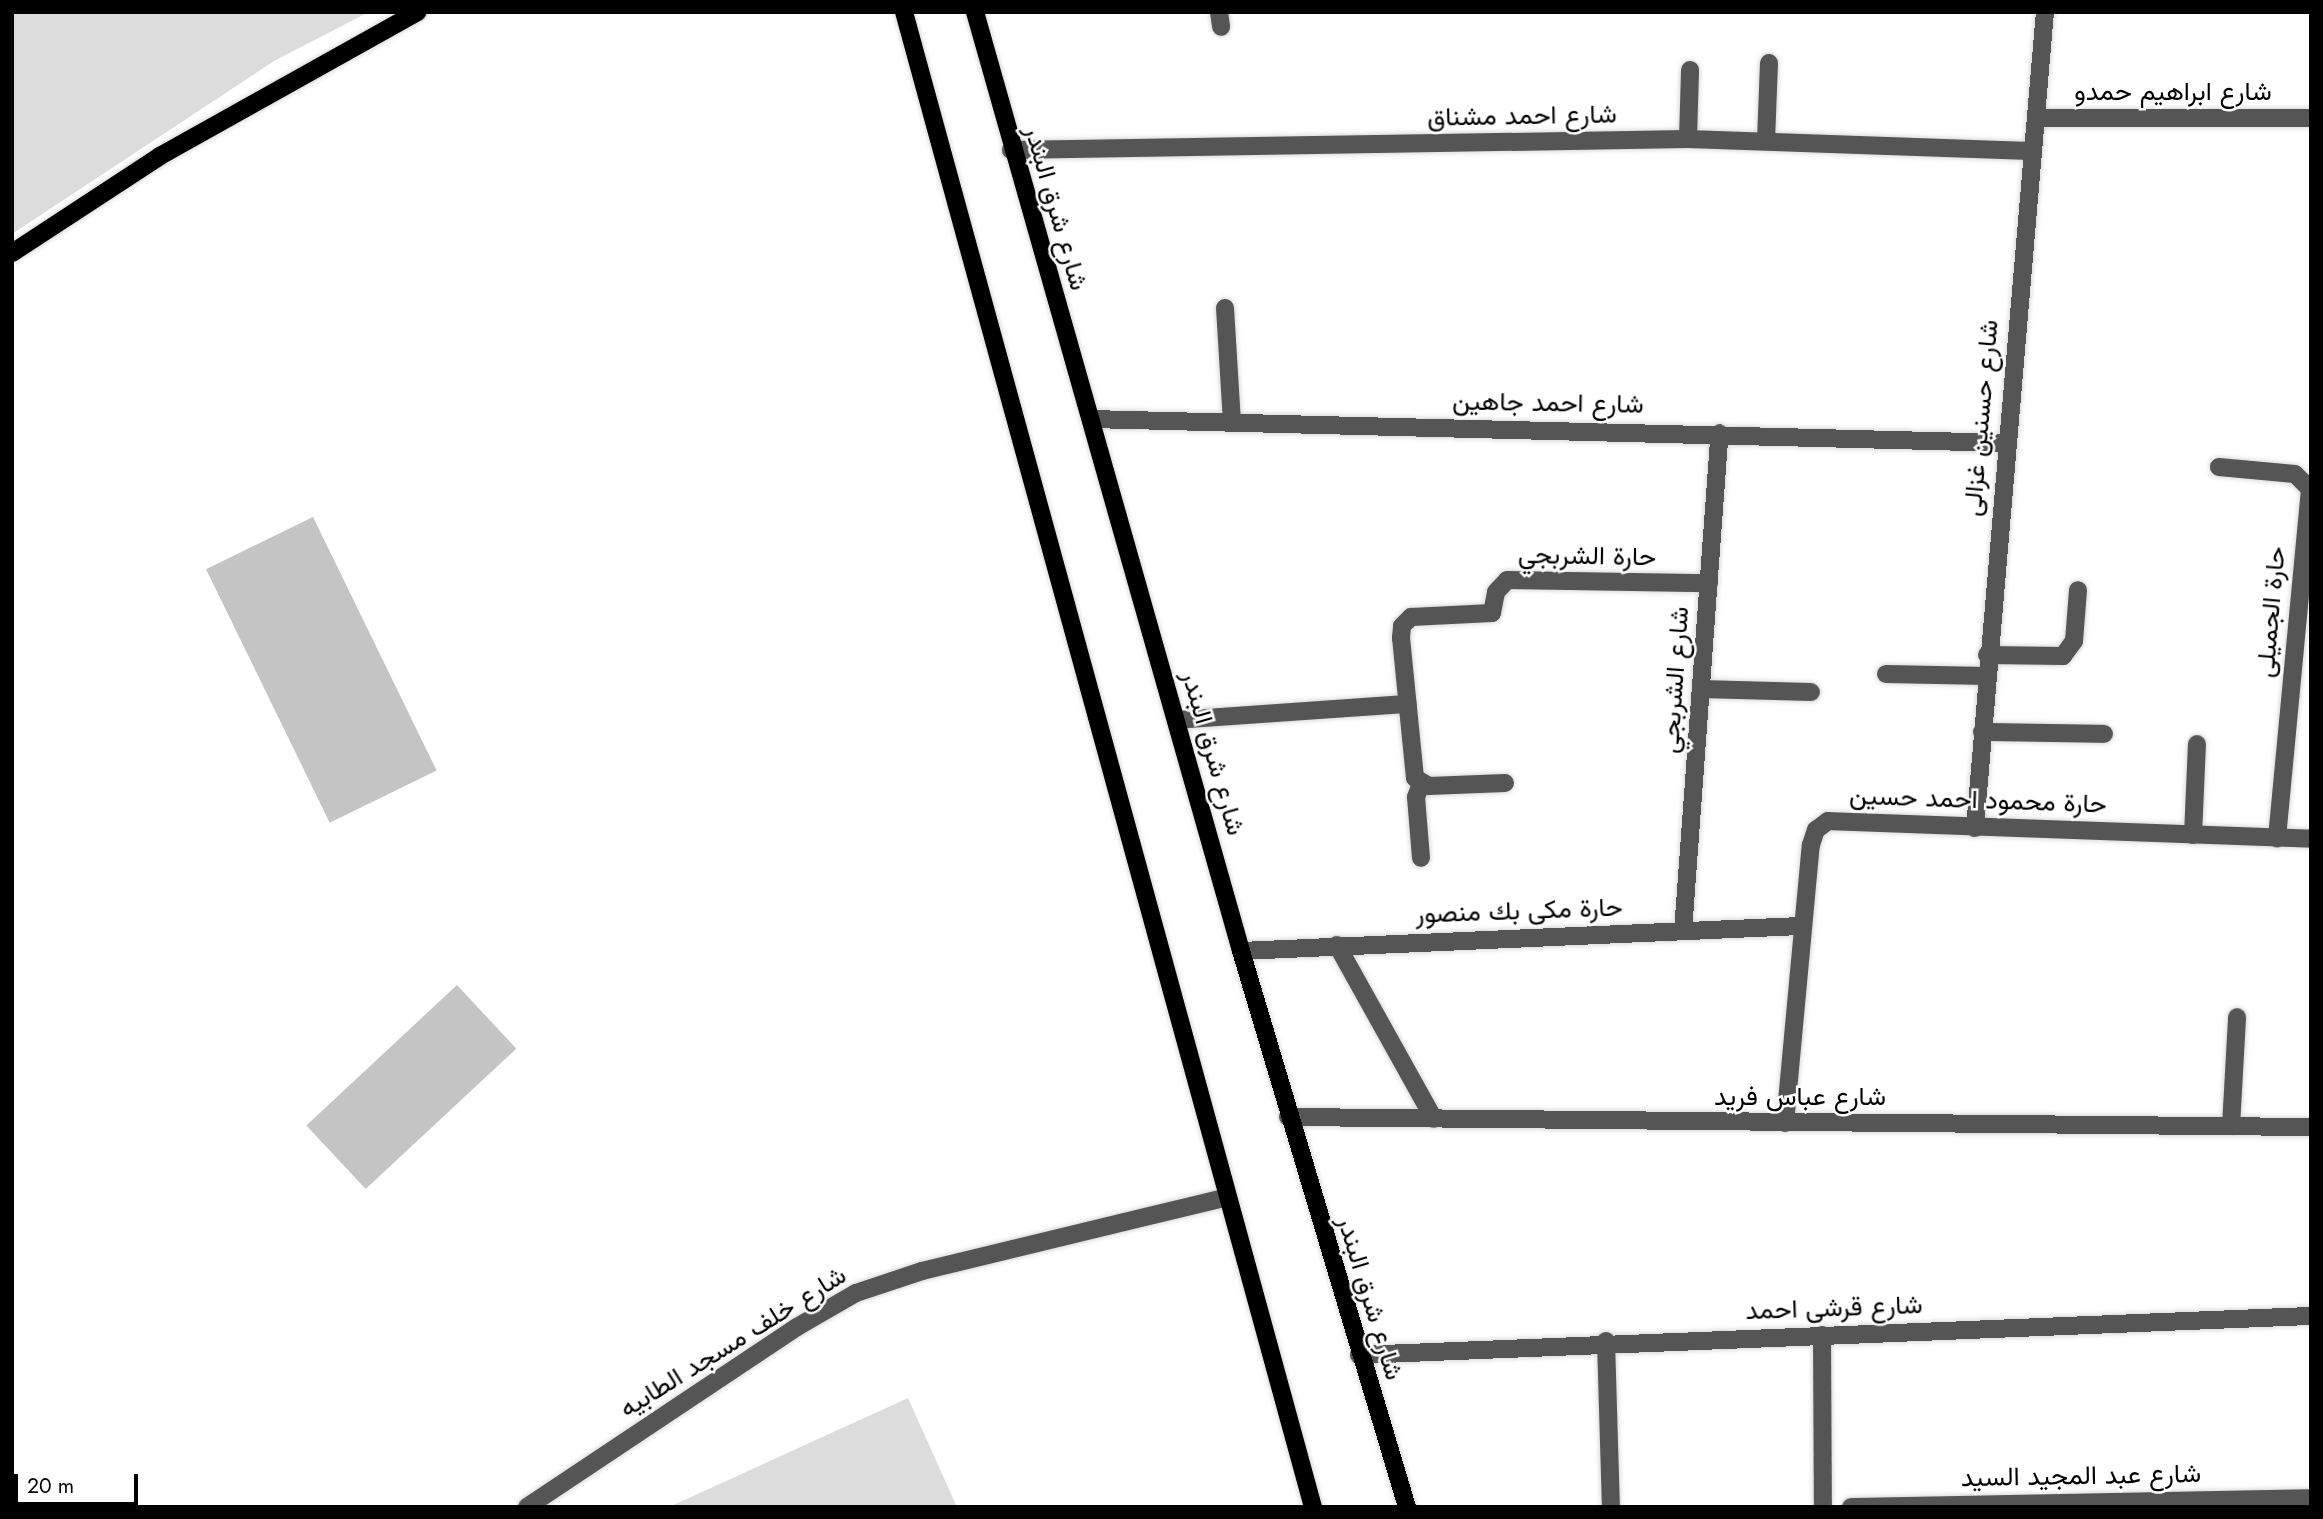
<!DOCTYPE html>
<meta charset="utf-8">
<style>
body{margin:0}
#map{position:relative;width:2323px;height:1519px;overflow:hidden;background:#fff;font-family:Jost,Vazirmatn,sans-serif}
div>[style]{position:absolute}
.green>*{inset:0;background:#dcdcdc}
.building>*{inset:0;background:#c4c4c4;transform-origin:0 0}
.roads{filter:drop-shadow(0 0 2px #dbdbdb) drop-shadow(0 0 2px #dbdbdb)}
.minor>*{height:18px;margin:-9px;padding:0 9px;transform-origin:9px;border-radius:9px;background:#555}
.major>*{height:18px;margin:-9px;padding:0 9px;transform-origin:9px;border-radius:9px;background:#000}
span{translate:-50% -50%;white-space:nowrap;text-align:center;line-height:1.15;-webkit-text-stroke:5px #fff;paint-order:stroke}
.street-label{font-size:26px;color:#000}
.frame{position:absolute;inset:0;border:14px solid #000;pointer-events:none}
.scale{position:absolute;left:14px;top:1474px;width:124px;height:32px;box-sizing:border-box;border:4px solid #000;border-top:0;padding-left:9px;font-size:21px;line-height:24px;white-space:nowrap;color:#000;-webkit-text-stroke:5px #fff;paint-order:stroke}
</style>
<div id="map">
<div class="green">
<i style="clip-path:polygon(12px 12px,369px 12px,274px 61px,12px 234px)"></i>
<i style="clip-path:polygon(908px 1398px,957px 1507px,669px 1507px)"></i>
</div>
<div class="building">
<i style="left:313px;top:517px;width:282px;height:119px;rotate:64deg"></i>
<i style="left:457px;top:985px;width:87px;height:206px;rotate:47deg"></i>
</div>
<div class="roads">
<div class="minor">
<i style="left:1219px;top:12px;width:15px;rotate:82deg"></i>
<i style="left:2036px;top:118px;width:275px"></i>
<i style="left:1688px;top:139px;width:69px;rotate:-88.3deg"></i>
<i style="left:1766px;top:141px;width:78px;rotate:-87.8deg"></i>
<i style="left:1011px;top:150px;width:677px;rotate:-0.93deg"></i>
<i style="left:1688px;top:139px;width:345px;rotate:2deg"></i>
<i style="left:1225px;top:308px;width:113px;rotate:86.5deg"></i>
<i style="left:1091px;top:419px;width:914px;rotate:1.5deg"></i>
<i style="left:2219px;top:467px;width:76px;rotate:5.3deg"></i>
<i style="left:2295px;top:474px;width:21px;rotate:45deg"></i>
<i style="left:2310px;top:489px;width:351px;rotate:95.4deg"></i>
<i style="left:1987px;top:655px;width:76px;rotate:0.8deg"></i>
<i style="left:2063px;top:656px;width:19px;rotate:-54deg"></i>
<i style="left:2074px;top:641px;width:51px;rotate:-85.5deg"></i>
<i style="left:1886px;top:674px;width:101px;rotate:1.1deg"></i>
<i style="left:1701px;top:689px;width:110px;rotate:1.6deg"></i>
<i style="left:1176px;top:720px;width:232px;rotate:-4deg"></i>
<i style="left:1982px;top:732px;width:122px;rotate:0.9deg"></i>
<i style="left:1505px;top:783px;width:76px;rotate:177.7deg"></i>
<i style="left:1429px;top:786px;width:16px;rotate:-150deg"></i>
<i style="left:1415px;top:778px;width:141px;rotate:-95.7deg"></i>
<i style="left:1401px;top:638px;width:12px;rotate:-85deg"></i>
<i style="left:1402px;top:626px;width:13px;rotate:-45deg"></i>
<i style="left:1411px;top:617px;width:81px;rotate:-2.8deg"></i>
<i style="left:1492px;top:613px;width:21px;rotate:-79deg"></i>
<i style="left:1496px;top:592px;width:16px;rotate:-47deg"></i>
<i style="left:1507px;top:580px;width:202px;rotate:0.9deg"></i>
<i style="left:1421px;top:784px;width:14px;rotate:111deg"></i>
<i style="left:1416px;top:797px;width:61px;rotate:85.3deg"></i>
<i style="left:1975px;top:828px;width:819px;rotate:-85.1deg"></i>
<i style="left:2193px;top:835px;width:91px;rotate:-87.5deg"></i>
<i style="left:1683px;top:931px;width:499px;rotate:-85.8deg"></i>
<i style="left:1337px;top:945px;width:199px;rotate:60.9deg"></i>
<i style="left:1241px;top:951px;width:561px;rotate:-2.56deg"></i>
<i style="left:1288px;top:1117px;width:1023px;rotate:0.56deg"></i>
<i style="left:1785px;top:1123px;width:279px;rotate:-84.7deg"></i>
<i style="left:1811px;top:845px;width:16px;rotate:-72deg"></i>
<i style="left:1816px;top:830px;width:15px;rotate:-37deg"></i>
<i style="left:1828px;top:821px;width:483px;rotate:2.1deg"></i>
<i style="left:2231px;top:1126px;width:109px;rotate:-86.8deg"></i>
<i style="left:1822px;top:1335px;width:172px;rotate:89.7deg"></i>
<i style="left:1606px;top:1341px;width:166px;rotate:88.3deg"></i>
<i style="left:1359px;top:1355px;width:953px;rotate:-2.35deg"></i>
<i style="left:527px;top:1507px;width:324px;rotate:-33.7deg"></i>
<i style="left:797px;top:1327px;width:68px;rotate:-30deg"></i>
<i style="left:856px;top:1293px;width:70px;rotate:-18.4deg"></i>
<i style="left:922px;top:1271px;width:314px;rotate:-13.6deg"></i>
<i style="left:1851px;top:1507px;width:460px;rotate:-1.1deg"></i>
</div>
<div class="major">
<i style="left:904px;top:12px;width:1550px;rotate:74.7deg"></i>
<i style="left:975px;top:12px;width:976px;rotate:74.18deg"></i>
<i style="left:1241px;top:951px;width:580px;rotate:73.38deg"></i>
<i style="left:12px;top:253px;width:177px;rotate:-33.2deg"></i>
<i style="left:160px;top:156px;width:295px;rotate:-29.2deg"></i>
</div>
</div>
<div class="street-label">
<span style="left:2173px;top:92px">شارع ابراهيم حمدو</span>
<span style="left:1522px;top:116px;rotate:-1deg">شارع احمد مشناق</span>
<span style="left:1056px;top:208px;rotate:74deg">شارع شرق البندر</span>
<span style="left:1548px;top:403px;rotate:1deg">شارع احمد جاهين</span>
<span style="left:1981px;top:418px;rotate:-85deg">شارع حسنين غزالى</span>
<span style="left:1587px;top:556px;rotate:1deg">حارة الشربجي</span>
<span style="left:2271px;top:612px;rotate:-85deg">حارة الجميلى</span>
<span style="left:1675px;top:680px;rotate:-86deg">شارع الشربجي</span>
<span style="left:1213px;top:753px;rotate:74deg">شارع شرق البندر</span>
<span style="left:1978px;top:800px;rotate:2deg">حارة محمود احمد حسين</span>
<span style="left:1519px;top:911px;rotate:-2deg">حارة مكى بك منصور</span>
<span style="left:1800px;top:1097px">شارع عباس فريد</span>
<span style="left:1370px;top:1298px;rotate:73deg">شارع شرق البندر</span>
<span style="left:1834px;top:1308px;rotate:-2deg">شارع قرشى احمد</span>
<span style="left:733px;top:1342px;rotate:-32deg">شارع خلف مسجد الطابيه</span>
<span style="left:2081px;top:1476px;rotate:-1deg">شارع عبد المجيد السيد</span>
</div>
<div class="frame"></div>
<div class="scale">20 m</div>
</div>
